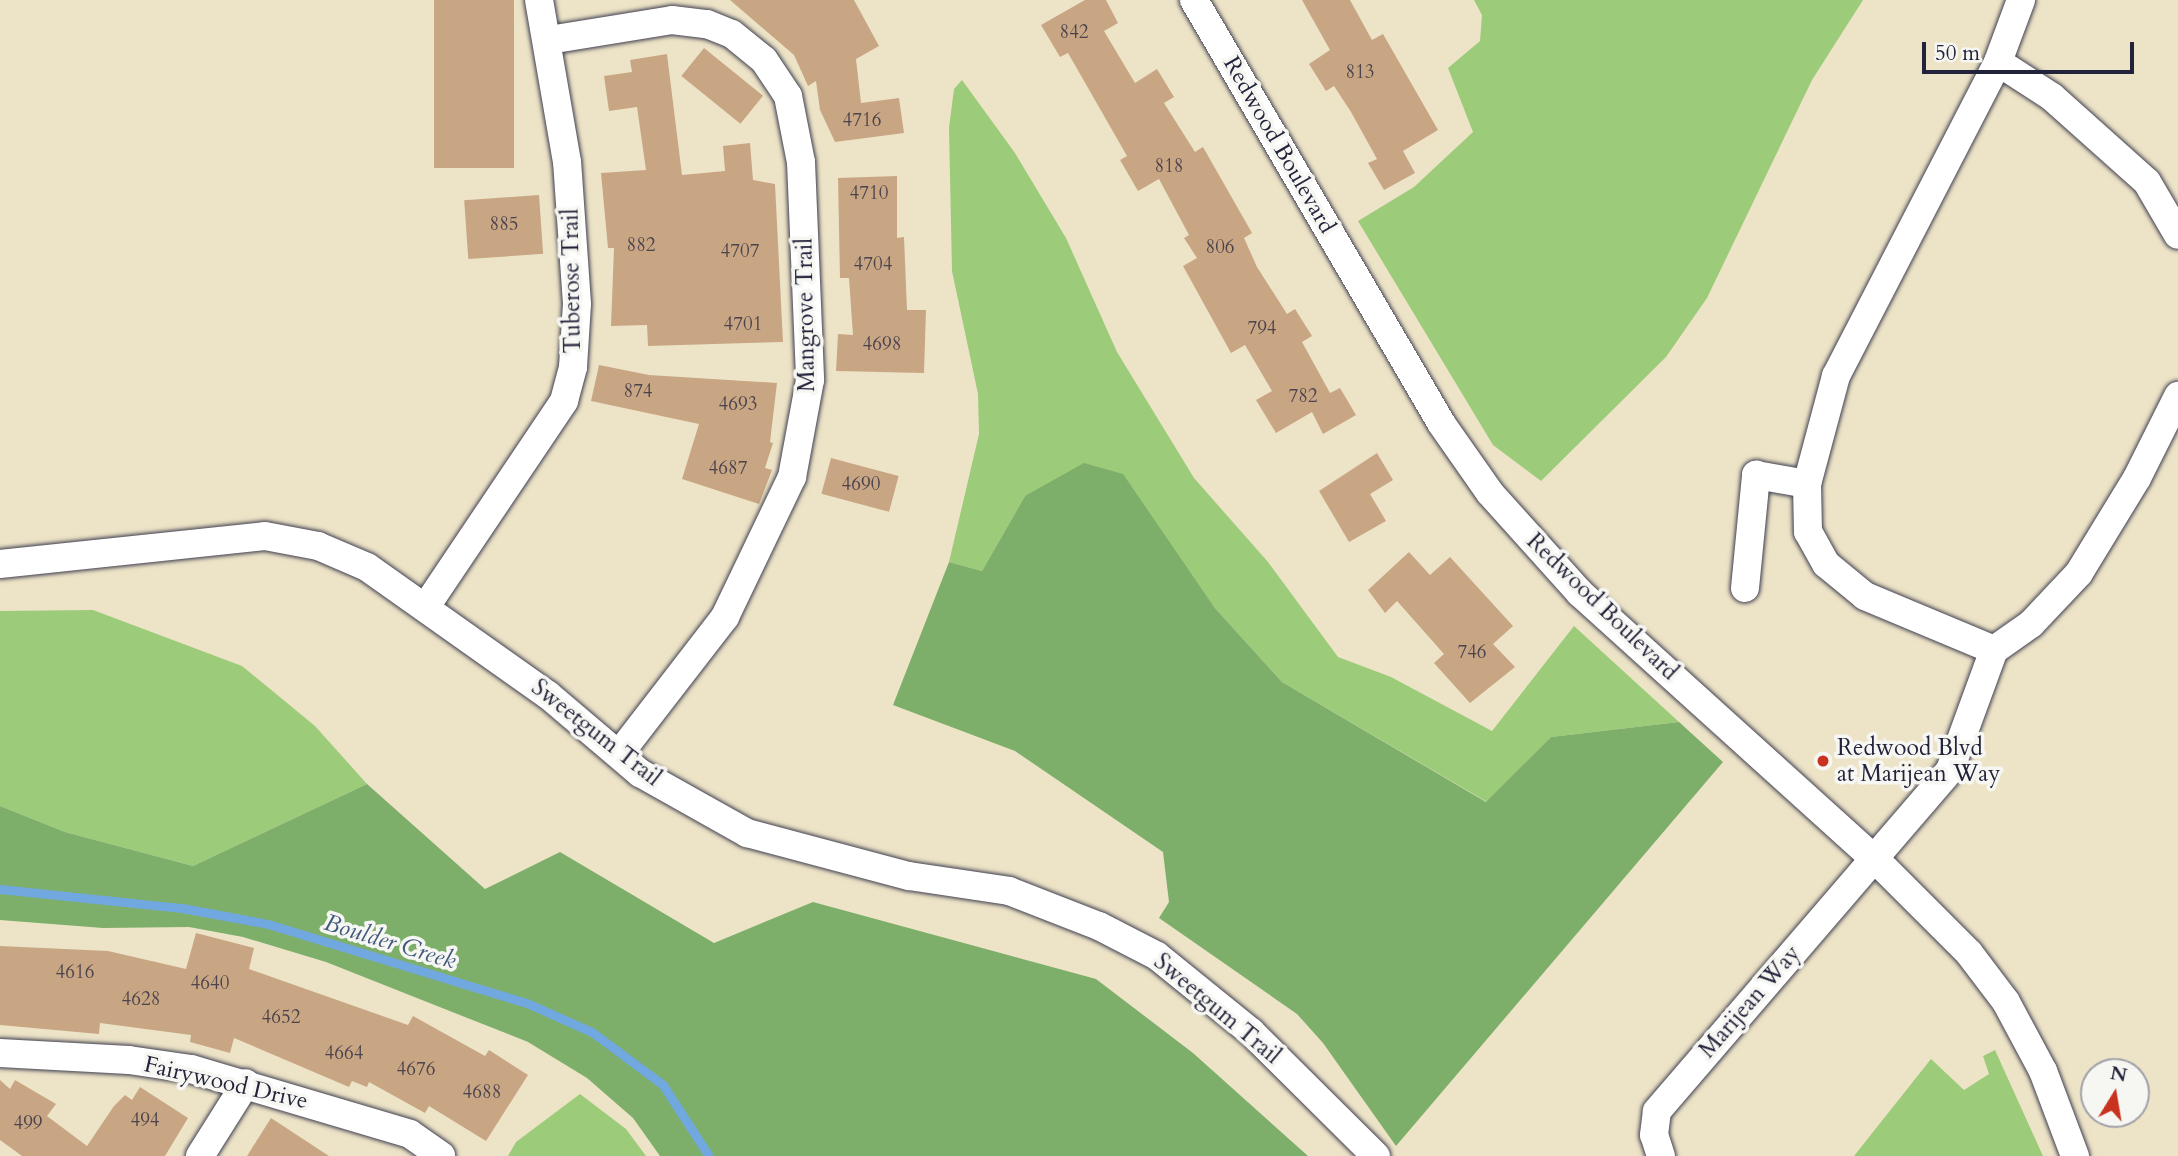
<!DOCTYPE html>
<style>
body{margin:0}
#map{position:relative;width:2178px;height:1156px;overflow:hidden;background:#ede4c7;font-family:Cardo,serif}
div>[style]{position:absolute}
.green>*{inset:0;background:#9ccb7a}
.forest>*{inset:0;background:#7daf6a}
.stream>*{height:9px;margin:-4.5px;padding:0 4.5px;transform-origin:4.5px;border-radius:4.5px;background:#71a8df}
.building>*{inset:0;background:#c8a683;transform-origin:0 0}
.roads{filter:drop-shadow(0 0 2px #403f50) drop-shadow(0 0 2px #403f50)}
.minor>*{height:28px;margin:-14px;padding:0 14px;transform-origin:14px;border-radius:14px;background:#fff}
.dots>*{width:19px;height:19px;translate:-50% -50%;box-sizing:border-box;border:4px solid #f6f6f2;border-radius:50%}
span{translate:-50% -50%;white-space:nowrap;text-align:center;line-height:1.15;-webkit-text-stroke:7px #f6f6f2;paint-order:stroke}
.number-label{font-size:19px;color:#4c434d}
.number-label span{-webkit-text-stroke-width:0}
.street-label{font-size:23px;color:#22223b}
.poi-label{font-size:23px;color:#22223b}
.left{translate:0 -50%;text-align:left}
.water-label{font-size:24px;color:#42587d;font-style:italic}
.north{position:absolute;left:2080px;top:1058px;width:70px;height:70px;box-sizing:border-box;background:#f6f6f2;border:2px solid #a1a1a9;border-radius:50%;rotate:11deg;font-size:19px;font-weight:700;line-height:28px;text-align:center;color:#22223b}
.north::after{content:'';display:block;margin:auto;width:24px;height:32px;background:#c8321e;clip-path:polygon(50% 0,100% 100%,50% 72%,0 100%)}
.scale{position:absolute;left:1922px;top:42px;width:212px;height:32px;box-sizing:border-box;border:4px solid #22223b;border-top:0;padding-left:9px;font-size:21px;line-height:24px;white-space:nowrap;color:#22223b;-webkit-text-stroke:5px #f6f6f2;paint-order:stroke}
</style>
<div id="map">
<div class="green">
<i style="clip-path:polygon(1474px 0,1863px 0,1812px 80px,1707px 298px,1666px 357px,1541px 481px,1493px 445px,1358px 221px,1414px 187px,1473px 132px,1448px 68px,1480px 41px,1482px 15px)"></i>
<i style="clip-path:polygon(962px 80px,1015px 153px,1066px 238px,1117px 352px,1194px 478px,1268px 562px,1338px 657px,1391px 677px,1492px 731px,1574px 626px,1679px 722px,1551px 737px,1487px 802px,1282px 682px,1214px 607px,1025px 496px,982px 571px,949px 562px,979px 434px,978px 394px,952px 271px,949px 128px,954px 89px)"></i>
<i style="clip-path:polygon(93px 610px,242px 666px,315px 726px,367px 784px,193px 866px,65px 832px,0 806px,0 611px)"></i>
<i style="clip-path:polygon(1995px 1050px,2043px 1156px,1854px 1156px,1931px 1059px,1964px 1090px,1989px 1074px,1983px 1056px)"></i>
<i style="clip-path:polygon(580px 1094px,626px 1129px,646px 1156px,508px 1156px,516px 1142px)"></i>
</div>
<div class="forest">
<i style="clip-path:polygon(1084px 463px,1123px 474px,1214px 607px,1282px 682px,1486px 802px,1551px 737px,1679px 722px,1723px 762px,1396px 1146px,1323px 1043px,1297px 1014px,1159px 918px,1169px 902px,1163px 852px,1015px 751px,893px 705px,949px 562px,982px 571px,1025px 496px)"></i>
<i style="clip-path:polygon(367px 784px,485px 889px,560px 852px,714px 943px,813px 902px,1096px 979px,1193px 1053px,1308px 1156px,660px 1156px,633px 1118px,587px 1078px,528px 1042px,326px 962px,243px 937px,189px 927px,103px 928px,0 920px,0 806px,65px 832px,193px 866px)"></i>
</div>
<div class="stream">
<i style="left:0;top:889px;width:183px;rotate:6deg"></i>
<i style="left:182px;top:908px;width:87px;rotate:10.5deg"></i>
<i style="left:268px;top:924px;width:273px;rotate:17deg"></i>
<i style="left:529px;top:1004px;width:69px;rotate:24deg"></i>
<i style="left:592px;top:1032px;width:89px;rotate:36.7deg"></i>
<i style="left:663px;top:1085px;width:85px;rotate:57.1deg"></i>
</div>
<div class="building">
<i style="left:434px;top:0;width:80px;height:168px"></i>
<i style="clip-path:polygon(730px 0,854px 0,879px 46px,856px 59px,861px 103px,899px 98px,904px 133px,835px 142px,820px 110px,816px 81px,808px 86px,794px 55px)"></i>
<i style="clip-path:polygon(1085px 0,1106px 0,1118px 23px,1104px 31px,1135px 83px,1157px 69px,1174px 97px,1164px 103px,1195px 152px,1203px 147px,1252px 233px,1244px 238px,1257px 267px,1287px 314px,1295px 309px,1312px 336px,1302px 342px,1330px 393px,1340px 388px,1356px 415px,1323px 434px,1312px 412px,1276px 433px,1256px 400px,1272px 391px,1245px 345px,1231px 353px,1183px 266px,1197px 258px,1184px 238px,1189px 235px,1159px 179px,1138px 191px,1120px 160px,1127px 156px,1068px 53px,1060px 57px,1041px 25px)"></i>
<i style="clip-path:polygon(1302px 0,1350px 0,1372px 40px,1383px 34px,1438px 130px,1403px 151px,1415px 173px,1384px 190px,1368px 163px,1377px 159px,1351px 112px,1334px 86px,1326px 91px,1309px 64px,1330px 50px)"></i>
<i style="left:704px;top:48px;width:76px;height:36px;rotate:39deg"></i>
<i style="clip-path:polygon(667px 54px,682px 175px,725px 171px,723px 146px,750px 143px,753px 180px,775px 184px,783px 342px,648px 346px,647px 325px,611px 326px,614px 248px,608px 248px,601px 173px,646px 170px,637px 107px,609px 111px,604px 76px,632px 72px,630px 60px)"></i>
<i style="clip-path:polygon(897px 176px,897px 238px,904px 237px,907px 310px,926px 310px,924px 373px,836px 371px,838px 334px,853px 335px,849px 278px,840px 278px,838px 178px)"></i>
<i style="left:539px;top:195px;width:59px;height:75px;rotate:86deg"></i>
<i style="clip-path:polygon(599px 365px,649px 375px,777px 383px,770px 442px,773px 443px,765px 468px,772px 470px,759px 504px,682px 479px,699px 424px,591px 401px)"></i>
<i style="clip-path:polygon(1377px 453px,1393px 480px,1370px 494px,1386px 521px,1349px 542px,1319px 491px)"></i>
<i style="left:831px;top:458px;width:70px;height:37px;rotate:15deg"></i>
<i style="clip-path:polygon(1409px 552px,1430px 575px,1450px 557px,1513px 626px,1493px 644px,1515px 667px,1470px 703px,1434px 663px,1444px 654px,1397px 601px,1385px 613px,1368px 590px)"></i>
<i style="clip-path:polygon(196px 933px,254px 948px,249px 969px,408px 1025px,413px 1016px,485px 1056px,489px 1050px,528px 1075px,486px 1141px,429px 1106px,425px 1113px,369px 1082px,367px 1087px,352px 1081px,349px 1087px,234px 1038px,230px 1053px,190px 1042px,191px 1035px,100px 1023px,99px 1034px,0 1025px,0 946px,108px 951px,186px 969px)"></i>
<i style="clip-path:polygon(0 1080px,10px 1089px,15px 1080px,56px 1104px,47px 1116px,87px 1146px,114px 1106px,125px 1095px,132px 1100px,140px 1087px,188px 1118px,165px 1156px,22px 1156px,0 1140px)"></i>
<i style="clip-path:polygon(271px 1118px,329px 1156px,247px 1156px)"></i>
</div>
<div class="roads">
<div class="minor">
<i style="left:1194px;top:0;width:490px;rotate:59.7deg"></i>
<i style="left:1441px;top:423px;width:85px;rotate:55deg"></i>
<i style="left:1490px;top:493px;width:135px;rotate:48deg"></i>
<i style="left:1580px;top:593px;width:400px;rotate:42.1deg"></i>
<i style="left:1877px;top:861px;width:130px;rotate:45deg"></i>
<i style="left:1969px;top:953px;width:61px;rotate:52.9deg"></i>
<i style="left:2006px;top:1002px;width:78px;rotate:61.8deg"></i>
<i style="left:2043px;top:1071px;width:91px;rotate:69.4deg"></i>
<i style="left:2021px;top:0;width:66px;rotate:110.4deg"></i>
<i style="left:1998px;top:62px;width:64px;rotate:32.9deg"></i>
<i style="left:2052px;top:97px;width:127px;rotate:41.8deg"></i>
<i style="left:2147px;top:182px;width:61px;rotate:59.7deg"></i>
<i style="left:549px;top:40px;width:125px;rotate:-9.2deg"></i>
<i style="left:672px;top:20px;width:35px;rotate:7deg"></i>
<i style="left:707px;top:24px;width:27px;rotate:22deg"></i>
<i style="left:732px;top:34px;width:41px;rotate:39.1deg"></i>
<i style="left:764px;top:60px;width:43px;rotate:56.3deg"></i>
<i style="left:788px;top:96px;width:67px;rotate:78.9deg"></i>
<i style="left:801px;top:162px;width:218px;rotate:87.6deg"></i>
<i style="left:810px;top:380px;width:99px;rotate:100.5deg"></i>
<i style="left:792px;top:477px;width:155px;rotate:115.6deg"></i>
<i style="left:725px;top:617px;width:173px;rotate:127.7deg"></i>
<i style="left:0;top:564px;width:266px;rotate:-6deg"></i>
<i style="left:265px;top:536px;width:54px;rotate:10.7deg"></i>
<i style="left:318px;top:546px;width:53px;rotate:23.2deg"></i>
<i style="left:367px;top:567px;width:222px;rotate:35.3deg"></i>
<i style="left:548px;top:695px;width:121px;rotate:40.3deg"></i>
<i style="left:640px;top:773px;width:123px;rotate:29.3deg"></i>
<i style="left:747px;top:833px;width:168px;rotate:14.9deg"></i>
<i style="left:909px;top:876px;width:101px;rotate:8.5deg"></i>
<i style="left:1009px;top:891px;width:97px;rotate:21.3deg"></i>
<i style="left:1099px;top:926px;width:65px;rotate:27.3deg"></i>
<i style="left:1157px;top:956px;width:121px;rotate:39deg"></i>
<i style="left:1251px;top:1032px;width:176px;rotate:44.8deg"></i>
<i style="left:1745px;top:588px;width:114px;rotate:-84.4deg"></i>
<i style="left:1756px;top:475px;width:52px;rotate:10deg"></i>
<i style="left:427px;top:605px;width:246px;rotate:-56.1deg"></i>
<i style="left:564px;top:401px;width:35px;rotate:-75deg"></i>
<i style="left:573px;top:367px;width:63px;rotate:-86.4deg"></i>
<i style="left:577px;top:304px;width:142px;rotate:-94deg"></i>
<i style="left:567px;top:162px;width:164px;rotate:-99.8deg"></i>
<i style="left:1994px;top:650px;width:140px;rotate:-157.3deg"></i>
<i style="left:1865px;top:596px;width:50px;rotate:-140.6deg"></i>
<i style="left:1826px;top:564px;width:37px;rotate:-119deg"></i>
<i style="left:1808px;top:532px;width:48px;rotate:-91.2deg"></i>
<i style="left:1807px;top:484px;width:112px;rotate:-75deg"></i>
<i style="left:1836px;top:376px;width:353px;rotate:-62.7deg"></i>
<i style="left:0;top:1053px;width:129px;rotate:3.1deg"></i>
<i style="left:129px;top:1060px;width:63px;rotate:8.3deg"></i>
<i style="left:191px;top:1069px;width:228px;rotate:16.5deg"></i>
<i style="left:410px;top:1134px;width:38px;rotate:35deg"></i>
<i style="left:200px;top:1156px;width:86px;rotate:-57.8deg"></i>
<i style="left:1661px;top:1156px;width:22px;rotate:-108deg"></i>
<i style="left:1654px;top:1135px;width:24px;rotate:-83deg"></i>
<i style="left:1657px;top:1111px;width:450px;rotate:-49.3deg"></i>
<i style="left:1950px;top:770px;width:128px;rotate:-69.9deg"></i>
<i style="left:1994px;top:650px;width:45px;rotate:-35.1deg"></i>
<i style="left:2031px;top:624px;width:70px;rotate:-46.7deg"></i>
<i style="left:2079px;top:573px;width:111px;rotate:-58.6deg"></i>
<i style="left:2137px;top:478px;width:92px;rotate:-63.4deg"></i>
</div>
</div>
<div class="dots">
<i style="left:1823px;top:761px;background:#c8321e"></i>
</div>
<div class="number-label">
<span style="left:1074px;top:33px">842</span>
<span style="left:1360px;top:73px">813</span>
<span style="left:862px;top:121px">4716</span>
<span style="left:1169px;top:167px">818</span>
<span style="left:869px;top:194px">4710</span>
<span style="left:504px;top:225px">885</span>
<span style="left:641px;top:246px">882</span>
<span style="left:1220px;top:248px">806</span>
<span style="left:740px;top:252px">4707</span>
<span style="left:873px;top:265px">4704</span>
<span style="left:743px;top:325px">4701</span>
<span style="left:1262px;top:329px">794</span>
<span style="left:882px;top:345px">4698</span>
<span style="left:638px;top:392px">874</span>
<span style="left:1303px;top:397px">782</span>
<span style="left:738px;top:405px">4693</span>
<span style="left:728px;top:469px">4687</span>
<span style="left:861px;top:485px">4690</span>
<span style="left:1472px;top:653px">746</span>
<span style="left:75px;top:973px">4616</span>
<span style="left:210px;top:984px">4640</span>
<span style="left:141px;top:1000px">4628</span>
<span style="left:281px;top:1018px">4652</span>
<span style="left:344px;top:1054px">4664</span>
<span style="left:416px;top:1070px">4676</span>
<span style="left:482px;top:1093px">4688</span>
<span style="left:145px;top:1121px">494</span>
<span style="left:28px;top:1124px">499</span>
</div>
<div class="street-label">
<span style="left:1279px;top:145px;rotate:60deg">Redwood Boulevard</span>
<span style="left:572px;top:281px;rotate:-91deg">Tuberose Trail</span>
<span style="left:806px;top:315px;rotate:-91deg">Mangrove Trail</span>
<span style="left:1602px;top:607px;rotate:44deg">Redwood Boulevard</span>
<span style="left:596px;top:733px;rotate:38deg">Sweetgum Trail</span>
<span style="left:1750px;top:1002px;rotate:-49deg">Marijean Way</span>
<span style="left:1217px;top:1009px;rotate:40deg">Sweetgum Trail</span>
<span style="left:226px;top:1083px;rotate:13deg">Fairywood Drive</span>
</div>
<div class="poi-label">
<span class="left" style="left:1837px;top:761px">Redwood Blvd<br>at Marijean Way</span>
</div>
<div class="water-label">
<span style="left:390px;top:942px;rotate:17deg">Boulder Creek</span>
</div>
<div class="north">N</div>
<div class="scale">50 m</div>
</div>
